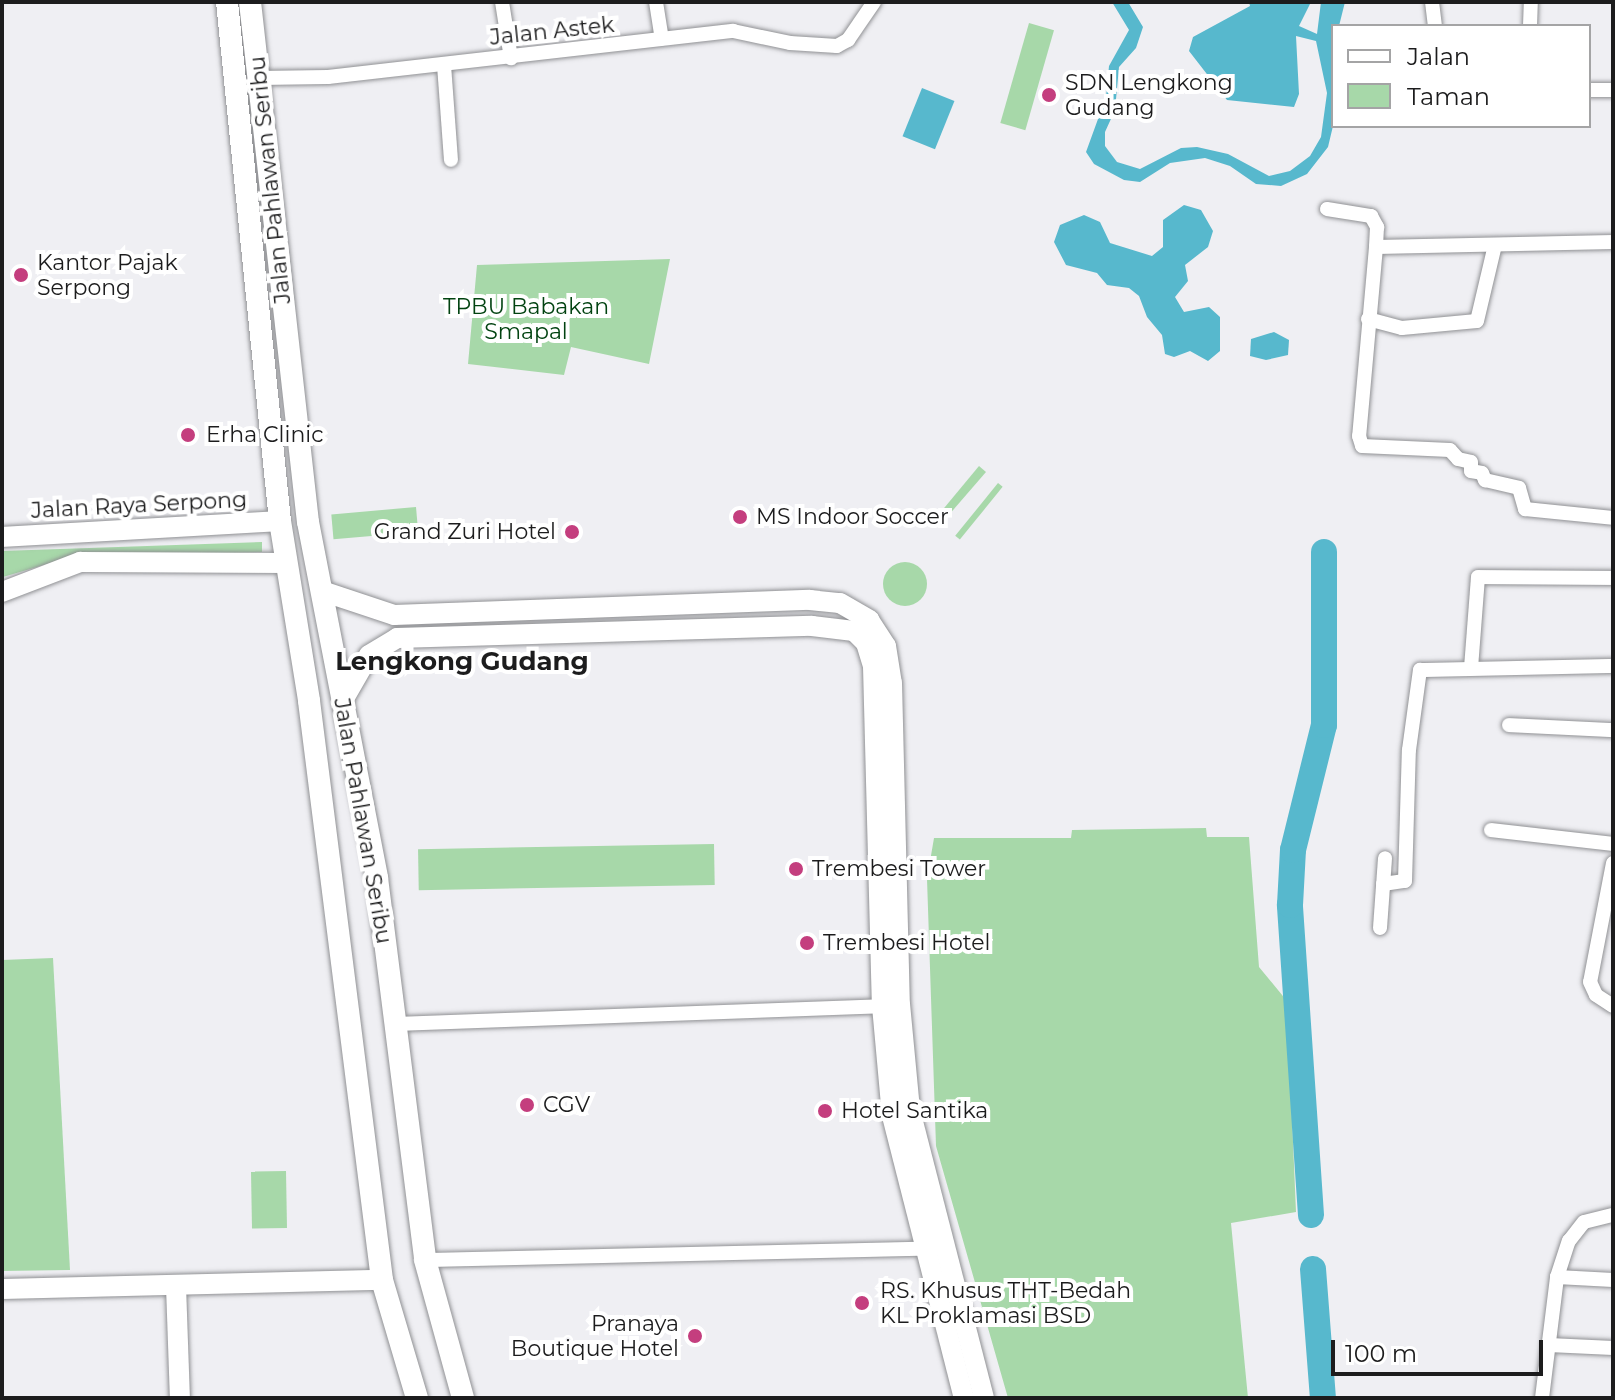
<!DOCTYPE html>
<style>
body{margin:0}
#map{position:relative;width:1615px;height:1400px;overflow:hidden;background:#efeff3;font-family:Montserrat,sans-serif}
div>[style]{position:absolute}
.green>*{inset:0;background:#a7d8a9;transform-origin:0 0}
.round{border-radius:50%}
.water>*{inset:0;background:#57b8cd;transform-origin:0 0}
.river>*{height:26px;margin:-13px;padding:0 13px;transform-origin:13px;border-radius:13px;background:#57b8cd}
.roads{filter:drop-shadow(0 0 2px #909194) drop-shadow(0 0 2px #909194)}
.street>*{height:14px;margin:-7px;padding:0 7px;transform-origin:7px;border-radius:7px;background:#fff}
.secondary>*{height:20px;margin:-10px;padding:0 10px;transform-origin:10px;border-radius:10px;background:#fff}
.primary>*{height:22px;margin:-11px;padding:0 11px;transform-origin:11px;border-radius:11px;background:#fff}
.dots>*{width:22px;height:22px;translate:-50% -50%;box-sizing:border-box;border:4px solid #fff;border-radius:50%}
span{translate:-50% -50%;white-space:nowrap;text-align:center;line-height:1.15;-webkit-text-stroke:8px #fff;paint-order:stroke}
.street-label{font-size:22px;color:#1c1c1d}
.poi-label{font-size:22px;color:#1c1c1d}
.left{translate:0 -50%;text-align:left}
.right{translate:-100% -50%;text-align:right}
.park-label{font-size:22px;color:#024311}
.quarter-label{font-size:26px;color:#1c1c1d;font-weight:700}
.frame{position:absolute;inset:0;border:4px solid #1c1c1d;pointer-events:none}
.legend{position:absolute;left:1331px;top:24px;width:260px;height:104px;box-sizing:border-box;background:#fff;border:2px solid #a4a4a5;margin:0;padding:10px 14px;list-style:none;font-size:24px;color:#1c1c1d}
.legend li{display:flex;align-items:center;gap:16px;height:40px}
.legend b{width:40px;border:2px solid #a4a4a5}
.scale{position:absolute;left:1331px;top:1340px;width:212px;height:36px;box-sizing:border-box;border:4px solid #1c1c1d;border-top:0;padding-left:10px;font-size:24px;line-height:28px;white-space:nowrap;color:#1c1c1d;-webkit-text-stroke:6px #fff;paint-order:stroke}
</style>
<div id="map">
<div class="green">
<i style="left:1029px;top:23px;width:26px;height:104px;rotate:16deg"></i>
<i style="clip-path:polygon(670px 259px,649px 364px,571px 347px,564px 375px,468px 364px,477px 265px)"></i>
<i style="clip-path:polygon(979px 466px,986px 472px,941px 524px,935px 519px)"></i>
<i style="left:998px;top:483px;width:6px;height:68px;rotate:39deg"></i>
<i style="left:416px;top:507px;width:25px;height:85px;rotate:85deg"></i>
<i style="clip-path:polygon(262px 542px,262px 552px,64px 559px,3px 577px,2px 551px)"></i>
<i class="round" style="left:883px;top:562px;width:44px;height:44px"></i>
<i style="clip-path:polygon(1206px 828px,1207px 837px,1249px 837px,1259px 967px,1287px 1001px,1296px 1212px,1231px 1223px,1248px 1398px,1008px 1398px,936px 1146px,927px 879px,934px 838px,1071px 838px,1072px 830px)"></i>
<i style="left:714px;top:844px;width:41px;height:296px;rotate:89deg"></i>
<i style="clip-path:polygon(53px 958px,70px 1270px,2px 1271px,2px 960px)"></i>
<i style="left:286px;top:1171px;width:57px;height:35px;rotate:89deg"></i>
</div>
<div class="water">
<i style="clip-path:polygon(1112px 2px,1128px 2px,1143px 27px,1136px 48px,1119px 67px,1115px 110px,1105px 132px,1105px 146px,1117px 162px,1140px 169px,1181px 148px,1197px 147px,1228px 154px,1269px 176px,1290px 171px,1310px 156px,1321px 137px,1327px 93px,1316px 41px,1296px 36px,1299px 94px,1294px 107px,1227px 100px,1189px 51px,1193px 37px,1250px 6px,1249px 2px,1311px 2px,1299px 26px,1317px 34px,1321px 2px,1345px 2px,1339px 26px,1333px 26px,1333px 126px,1328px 147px,1307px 174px,1281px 186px,1256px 184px,1230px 166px,1205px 158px,1170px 163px,1140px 182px,1124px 180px,1094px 164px,1086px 152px,1106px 97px,1109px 66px,1129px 30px)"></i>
<i style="left:922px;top:88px;width:35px;height:52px;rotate:22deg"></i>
<i style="clip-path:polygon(1184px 205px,1201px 210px,1213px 231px,1208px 247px,1185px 265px,1188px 281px,1175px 297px,1184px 312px,1209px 307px,1220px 317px,1220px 351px,1208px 361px,1190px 351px,1174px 357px,1165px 354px,1162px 335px,1147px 317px,1139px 296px,1129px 288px,1107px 285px,1097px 273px,1066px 265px,1054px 242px,1060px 225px,1084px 215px,1100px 222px,1110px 243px,1152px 256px,1163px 247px,1163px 220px)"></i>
<i style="clip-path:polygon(1274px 332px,1289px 340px,1288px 355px,1266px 360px,1250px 356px,1251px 339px)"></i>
</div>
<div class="river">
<i style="left:1311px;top:1215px;width:311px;rotate:-93.9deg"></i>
<i style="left:1290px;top:905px;width:55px;rotate:-86.9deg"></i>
<i style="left:1293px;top:850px;width:129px;rotate:-76.1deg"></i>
<i style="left:1324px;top:725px;width:173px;rotate:-90deg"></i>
<i style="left:1313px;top:1269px;width:129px;rotate:85.6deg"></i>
</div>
<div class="roads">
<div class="street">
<i style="left:502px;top:2px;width:57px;rotate:80.9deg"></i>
<i style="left:656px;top:2px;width:37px;rotate:81deg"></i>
<i style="left:1432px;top:2px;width:24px;rotate:83deg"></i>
<i style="left:1530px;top:26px;width:24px;rotate:-88deg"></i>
<i style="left:444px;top:65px;width:95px;rotate:85.8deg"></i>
<i style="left:259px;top:78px;width:69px;rotate:-0.8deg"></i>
<i style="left:328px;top:77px;width:408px;rotate:-6.5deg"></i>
<i style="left:733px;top:31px;width:58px;rotate:11.9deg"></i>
<i style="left:790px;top:43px;width:47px;rotate:3.7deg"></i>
<i style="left:837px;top:46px;width:13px;rotate:-29deg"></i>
<i style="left:848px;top:40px;width:46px;rotate:-55.6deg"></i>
<i style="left:1589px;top:90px;width:24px"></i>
<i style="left:1327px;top:209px;width:45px;rotate:9deg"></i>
<i style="left:1371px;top:216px;width:13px;rotate:61deg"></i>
<i style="left:1377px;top:227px;width:20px;rotate:93deg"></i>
<i style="left:1613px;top:242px;width:237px;rotate:178.8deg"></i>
<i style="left:1376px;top:247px;width:190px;rotate:95.1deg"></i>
<i style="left:1359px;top:436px;width:10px;rotate:73deg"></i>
<i style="left:1362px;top:446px;width:88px;rotate:2.6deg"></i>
<i style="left:1450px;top:450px;width:12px;rotate:48deg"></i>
<i style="left:1458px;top:459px;width:13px;rotate:13deg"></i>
<i style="left:1471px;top:462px;width:9px;rotate:90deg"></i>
<i style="left:1471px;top:471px;width:11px;rotate:10deg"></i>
<i style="left:1482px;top:473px;width:8px;rotate:67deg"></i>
<i style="left:1485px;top:480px;width:35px;rotate:13deg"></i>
<i style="left:1519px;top:488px;width:22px;rotate:74deg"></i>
<i style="left:1525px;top:509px;width:88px;rotate:5.8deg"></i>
<i style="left:1368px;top:319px;width:35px;rotate:15deg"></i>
<i style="left:1402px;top:328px;width:75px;rotate:-5.3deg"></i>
<i style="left:1477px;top:321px;width:78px;rotate:-76.7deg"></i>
<i style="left:1471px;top:668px;width:91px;rotate:-85.6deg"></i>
<i style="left:1478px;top:577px;width:135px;rotate:0.4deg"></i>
<i style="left:1509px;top:725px;width:104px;rotate:2.8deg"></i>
<i style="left:1491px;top:830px;width:123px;rotate:6.5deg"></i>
<i style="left:1613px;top:863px;width:121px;rotate:100.9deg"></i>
<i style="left:1590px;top:982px;width:14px;rotate:65deg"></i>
<i style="left:1596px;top:995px;width:20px;rotate:33deg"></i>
<i style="left:1383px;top:884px;width:22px;rotate:-8deg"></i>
<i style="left:1405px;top:881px;width:131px;rotate:-88.3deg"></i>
<i style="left:1409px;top:750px;width:81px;rotate:-82.2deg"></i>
<i style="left:1420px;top:670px;width:193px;rotate:-1.2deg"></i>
<i style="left:1380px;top:928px;width:70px;rotate:-85.9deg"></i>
<i style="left:396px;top:1024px;width:492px;rotate:-2.1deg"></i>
<i style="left:425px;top:1260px;width:498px;rotate:-1.3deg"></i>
<i style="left:1557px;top:1277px;width:56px;rotate:3.1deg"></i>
<i style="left:1549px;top:1345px;width:64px;rotate:2.7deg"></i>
<i style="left:1542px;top:1398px;width:122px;rotate:-82.9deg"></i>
<i style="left:1557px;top:1277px;width:38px;rotate:-72deg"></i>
<i style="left:1569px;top:1241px;width:24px;rotate:-52deg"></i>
<i style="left:1584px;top:1222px;width:30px;rotate:-14deg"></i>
</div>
<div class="secondary">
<i style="left:2px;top:537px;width:278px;rotate:-3.3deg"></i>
<i style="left:322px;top:591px;width:76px;rotate:18.4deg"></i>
<i style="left:394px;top:615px;width:416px;rotate:-2.1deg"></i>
<i style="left:810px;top:600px;width:30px;rotate:6deg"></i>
<i style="left:840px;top:603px;width:34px;rotate:30deg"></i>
<i style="left:869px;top:620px;width:31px;rotate:57deg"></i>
<i style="left:886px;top:646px;width:37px;rotate:81deg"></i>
<i style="left:892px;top:683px;width:321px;rotate:88.6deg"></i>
<i style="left:900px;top:1004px;width:106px;rotate:84.6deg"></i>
<i style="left:910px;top:1110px;width:297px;rotate:75.6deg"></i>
<i style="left:2px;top:592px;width:84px;rotate:-21deg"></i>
<i style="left:80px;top:562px;width:206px;rotate:0.3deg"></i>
<i style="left:342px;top:702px;width:54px;rotate:-60.1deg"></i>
<i style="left:369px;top:655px;width:33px;rotate:-31deg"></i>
<i style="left:397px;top:638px;width:415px;rotate:-1.7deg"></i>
<i style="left:812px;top:626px;width:42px;rotate:6.8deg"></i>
<i style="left:854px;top:631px;width:17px;rotate:45deg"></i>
<i style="left:866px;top:643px;width:24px;rotate:73deg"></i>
<i style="left:873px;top:666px;width:340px;rotate:88.5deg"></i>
<i style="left:882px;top:1006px;width:110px;rotate:84.8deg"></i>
<i style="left:892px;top:1116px;width:291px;rotate:75.7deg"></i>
<i style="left:176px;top:1286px;width:112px;rotate:88deg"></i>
<i style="left:2px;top:1289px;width:380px;rotate:-1.4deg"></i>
</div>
<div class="primary">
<i style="left:227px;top:2px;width:522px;rotate:84.17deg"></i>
<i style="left:280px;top:521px;width:182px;rotate:80.8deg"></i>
<i style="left:309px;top:701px;width:584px;rotate:82.81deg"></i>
<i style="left:382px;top:1280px;width:123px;rotate:73.5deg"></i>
<i style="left:250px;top:2px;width:523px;rotate:83.64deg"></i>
<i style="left:308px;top:522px;width:363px;rotate:79deg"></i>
<i style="left:377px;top:878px;width:385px;rotate:82.8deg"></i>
<i style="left:425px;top:1260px;width:143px;rotate:74.6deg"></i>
</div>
</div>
<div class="dots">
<i style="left:1049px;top:95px;background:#c43e7e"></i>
<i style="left:21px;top:275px;background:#c43e7e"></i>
<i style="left:188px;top:435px;background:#c43e7e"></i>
<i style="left:740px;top:517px;background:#c43e7e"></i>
<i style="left:572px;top:532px;background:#c43e7e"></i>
<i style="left:796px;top:869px;background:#c43e7e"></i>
<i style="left:807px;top:943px;background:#c43e7e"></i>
<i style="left:527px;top:1105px;background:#c43e7e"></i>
<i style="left:825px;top:1111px;background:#c43e7e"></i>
<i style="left:862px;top:1303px;background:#c43e7e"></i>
<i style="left:695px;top:1336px;background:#c43e7e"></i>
</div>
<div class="street-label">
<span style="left:552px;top:31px;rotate:-6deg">Jalan Astek</span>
<span style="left:270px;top:180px;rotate:-96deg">Jalan Pahlawan Seribu</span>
<span style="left:139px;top:505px;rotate:-3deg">Jalan Raya Serpong</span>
<span style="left:363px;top:821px;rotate:80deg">Jalan Pahlawan Seribu</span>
</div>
<div class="poi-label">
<span class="left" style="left:1065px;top:95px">SDN Lengkong<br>Gudang</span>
<span class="left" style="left:37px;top:275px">Kantor Pajak<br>Serpong</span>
<span class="left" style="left:206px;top:435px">Erha Clinic</span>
<span class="left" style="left:756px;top:517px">MS Indoor Soccer</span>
<span class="right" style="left:556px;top:532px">Grand Zuri Hotel</span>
<span class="left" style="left:812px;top:869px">Trembesi Tower</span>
<span class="left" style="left:823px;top:943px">Trembesi Hotel</span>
<span class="left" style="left:543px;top:1105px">CGV</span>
<span class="left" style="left:841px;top:1111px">Hotel Santika</span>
<span class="left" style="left:880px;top:1303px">RS. Khusus THT-Bedah<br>KL Proklamasi BSD</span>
<span class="right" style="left:679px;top:1336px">Pranaya<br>Boutique Hotel</span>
</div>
<div class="park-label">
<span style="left:526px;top:319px">TPBU Babakan<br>Smapal</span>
</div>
<div class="quarter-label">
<span style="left:462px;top:662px">Lengkong Gudang</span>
</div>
<div class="frame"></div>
<ul class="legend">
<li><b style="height:10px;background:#fff"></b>Jalan</li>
<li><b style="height:22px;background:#a7d8a9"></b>Taman</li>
</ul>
<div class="scale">100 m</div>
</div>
